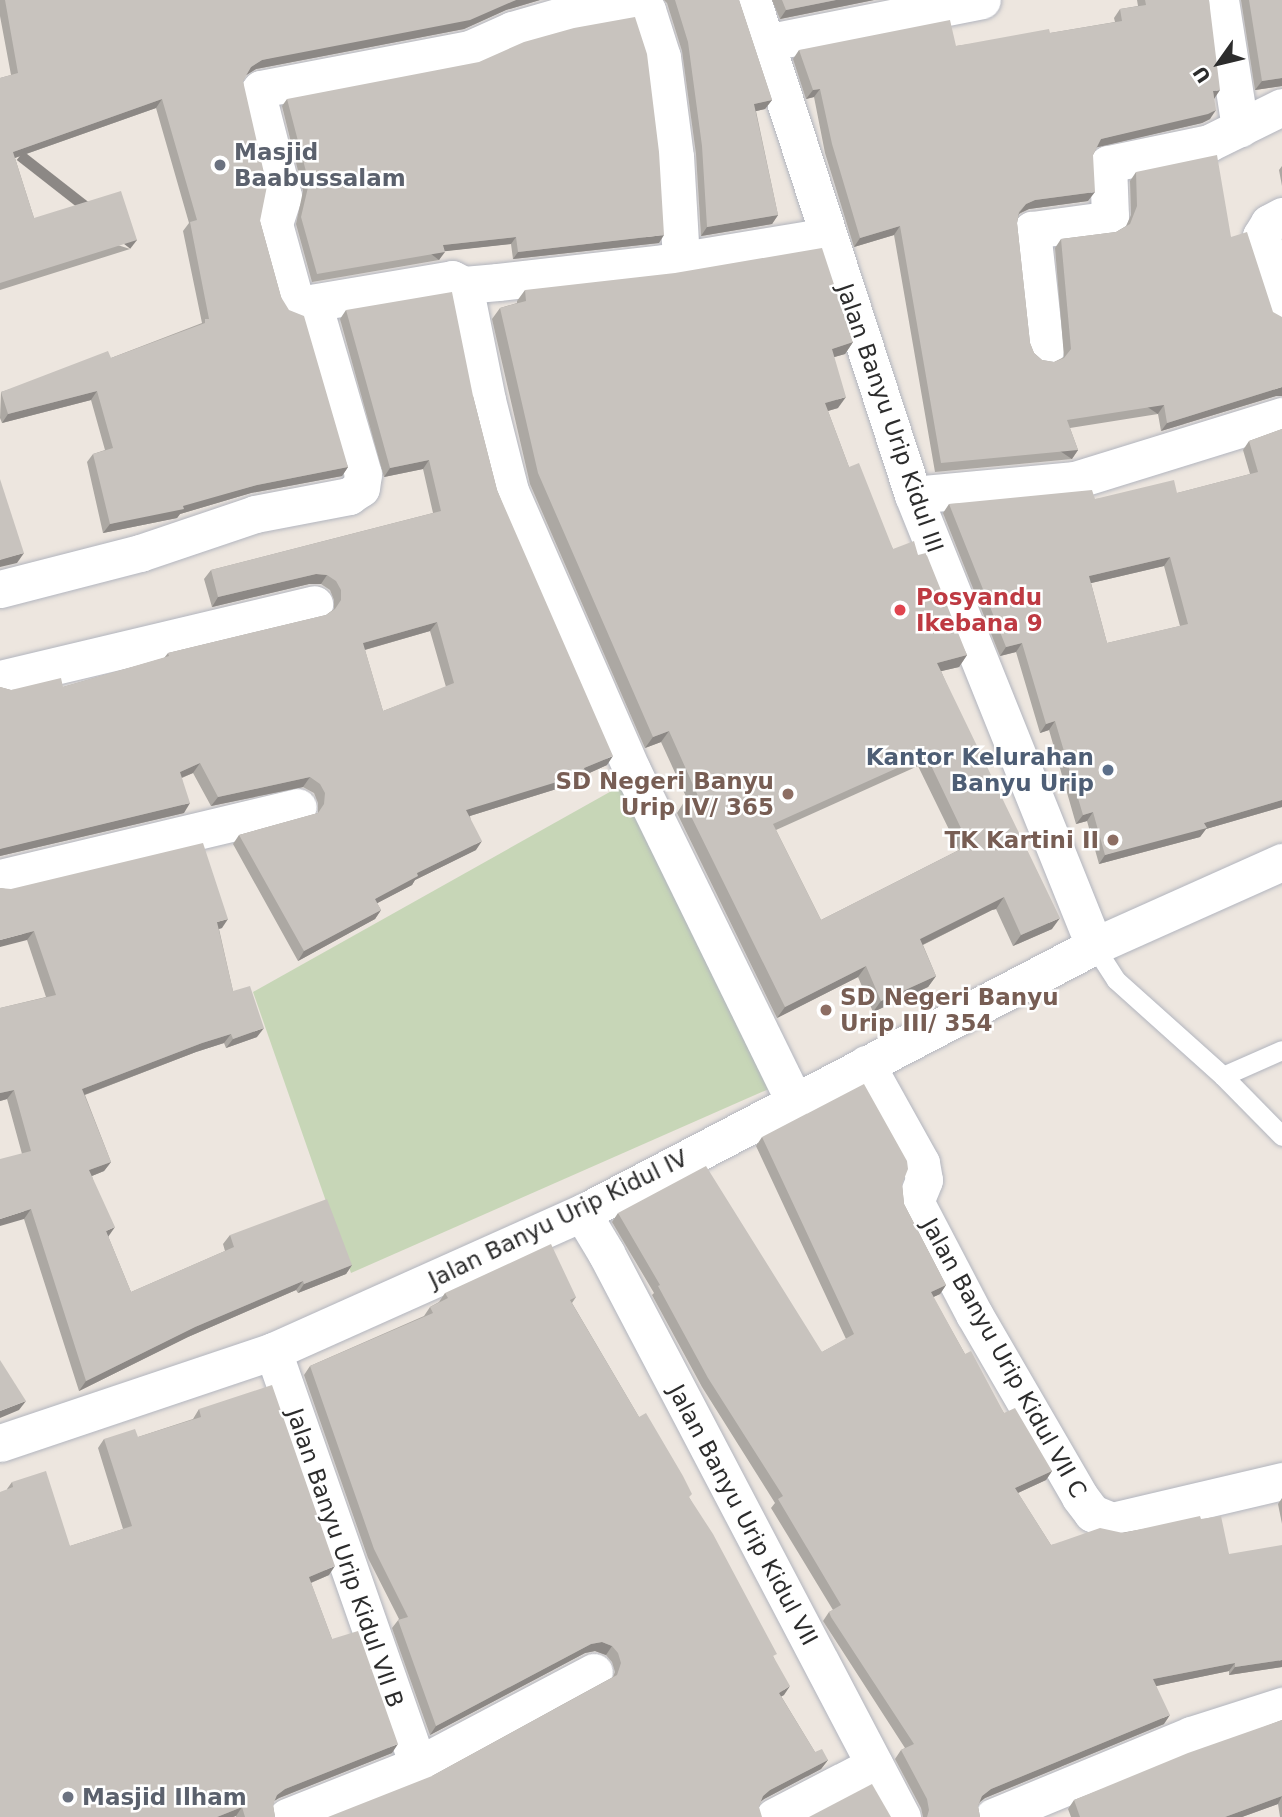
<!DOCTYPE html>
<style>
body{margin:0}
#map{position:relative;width:1282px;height:1817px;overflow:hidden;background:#ede6df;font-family:"DejaVu Sans",sans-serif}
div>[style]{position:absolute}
.cemetery>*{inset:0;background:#c7d6b7}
.roads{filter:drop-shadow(0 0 2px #b2b5be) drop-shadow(0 0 2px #b2b5be)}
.service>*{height:19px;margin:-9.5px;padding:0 9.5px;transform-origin:9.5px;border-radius:9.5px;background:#fff}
.minor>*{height:37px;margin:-18.5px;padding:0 18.5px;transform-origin:18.5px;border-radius:18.5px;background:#fff}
.wall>*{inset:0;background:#aca8a3}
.shaded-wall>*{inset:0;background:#8c8885;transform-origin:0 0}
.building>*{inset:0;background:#c8c3be}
.dots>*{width:19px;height:19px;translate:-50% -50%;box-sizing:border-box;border:4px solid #fff;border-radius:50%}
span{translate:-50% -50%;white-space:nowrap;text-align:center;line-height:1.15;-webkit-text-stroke:5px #fff;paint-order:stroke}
.worship-label{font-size:23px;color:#5b616d;font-weight:700}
.left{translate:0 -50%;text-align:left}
.street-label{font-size:23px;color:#2c2c2c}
.health-label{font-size:23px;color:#be3a42;font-weight:700}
.service-label{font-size:23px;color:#4e5e75;font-weight:700}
.right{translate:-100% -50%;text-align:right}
.education-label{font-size:23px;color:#785e54;font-weight:700}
.north{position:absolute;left:1184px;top:28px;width:70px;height:70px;-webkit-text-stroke:5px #fff;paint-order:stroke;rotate:236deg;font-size:19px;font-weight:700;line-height:28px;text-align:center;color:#2c2c2c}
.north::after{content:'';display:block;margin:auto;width:24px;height:32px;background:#2c2c2c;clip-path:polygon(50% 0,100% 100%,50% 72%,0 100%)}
</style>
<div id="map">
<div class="cemetery">
<i style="clip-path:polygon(624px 784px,771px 1088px,351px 1273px,253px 992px)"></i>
</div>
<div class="roads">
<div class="service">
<i style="left:1094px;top:946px;width:40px;rotate:57.1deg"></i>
<i style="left:1116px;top:980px;width:144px;rotate:41.9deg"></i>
<i style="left:1223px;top:1076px;width:84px;rotate:45.5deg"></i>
<i style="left:1223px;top:1076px;width:64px;rotate:-23.8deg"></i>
</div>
<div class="minor">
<i style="left:752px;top:0;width:521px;rotate:71.98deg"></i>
<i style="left:913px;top:495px;width:486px;rotate:68.1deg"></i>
<i style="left:1220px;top:0;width:130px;rotate:81.1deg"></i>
<i style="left:765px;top:43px;width:221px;rotate:-11.2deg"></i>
<i style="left:1282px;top:216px;width:15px;rotate:152deg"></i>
<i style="left:1269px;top:223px;width:15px;rotate:122deg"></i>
<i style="left:1261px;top:236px;width:73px;rotate:73.3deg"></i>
<i style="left:681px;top:260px;width:103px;rotate:-93.3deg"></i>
<i style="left:675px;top:157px;width:101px;rotate:-97.4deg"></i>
<i style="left:662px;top:57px;width:49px;rotate:-107.7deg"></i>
<i style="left:647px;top:10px;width:8px;rotate:-135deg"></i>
<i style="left:641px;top:4px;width:15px;rotate:-176deg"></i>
<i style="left:626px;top:3px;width:63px;rotate:169deg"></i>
<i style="left:564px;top:15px;width:54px;rotate:163.9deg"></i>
<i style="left:512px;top:30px;width:46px;rotate:155.7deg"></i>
<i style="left:470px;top:49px;width:213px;rotate:169.2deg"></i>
<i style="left:261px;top:89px;width:6px;rotate:129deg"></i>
<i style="left:257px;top:94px;width:105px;rotate:75.7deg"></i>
<i style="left:283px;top:196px;width:29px;rotate:108deg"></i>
<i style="left:274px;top:224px;width:79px;rotate:74.6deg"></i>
<i style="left:295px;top:300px;width:6px;rotate:51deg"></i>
<i style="left:299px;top:305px;width:155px;rotate:-9.6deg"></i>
<i style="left:452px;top:279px;width:13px;rotate:27deg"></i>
<i style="left:464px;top:285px;width:34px;rotate:-5deg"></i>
<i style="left:498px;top:282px;width:168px;rotate:-6.5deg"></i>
<i style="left:665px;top:263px;width:165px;rotate:-9.4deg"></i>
<i style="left:464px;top:285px;width:117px;rotate:78.7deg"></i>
<i style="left:487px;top:400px;width:94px;rotate:75.8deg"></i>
<i style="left:510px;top:491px;width:305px;rotate:66.4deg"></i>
<i style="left:632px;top:770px;width:370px;rotate:63.9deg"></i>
<i style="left:1045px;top:350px;width:121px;rotate:-96.2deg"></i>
<i style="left:1032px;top:230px;width:76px;rotate:-7.6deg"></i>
<i style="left:1107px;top:220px;width:5px;rotate:-53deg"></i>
<i style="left:1110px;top:216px;width:52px;rotate:-92.2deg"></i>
<i style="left:1108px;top:164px;width:103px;rotate:-11.7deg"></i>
<i style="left:1209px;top:143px;width:81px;rotate:-26.3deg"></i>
<i style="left:913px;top:495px;width:163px;rotate:-5.3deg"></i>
<i style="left:1075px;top:480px;width:217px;rotate:-17.2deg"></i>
<i style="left:0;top:589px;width:145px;rotate:-14.4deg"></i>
<i style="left:140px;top:553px;width:121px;rotate:-18.7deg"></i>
<i style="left:255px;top:514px;width:96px;rotate:-10.8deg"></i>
<i style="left:349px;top:496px;width:14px;rotate:-34deg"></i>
<i style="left:361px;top:488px;width:14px;rotate:-82deg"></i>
<i style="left:363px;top:474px;width:178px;rotate:-106.3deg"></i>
<i style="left:0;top:679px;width:323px;rotate:-13.4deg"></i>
<i style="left:0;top:878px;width:306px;rotate:-13.4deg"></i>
<i style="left:866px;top:1064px;width:113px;rotate:60.9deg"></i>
<i style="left:921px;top:1163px;width:17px;rotate:80deg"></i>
<i style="left:924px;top:1180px;width:22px;rotate:112deg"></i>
<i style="left:916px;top:1200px;width:7px;rotate:74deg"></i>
<i style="left:918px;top:1207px;width:121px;rotate:62.4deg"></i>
<i style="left:974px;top:1314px;width:211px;rotate:59.9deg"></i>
<i style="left:1080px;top:1497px;width:20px;rotate:53deg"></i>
<i style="left:1092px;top:1513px;width:22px;rotate:22deg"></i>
<i style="left:1112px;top:1521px;width:175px;rotate:-13.2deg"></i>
<i style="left:582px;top:1213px;width:47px;rotate:59deg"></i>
<i style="left:606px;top:1253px;width:637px;rotate:62.31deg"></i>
<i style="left:273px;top:1351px;width:439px;rotate:70.7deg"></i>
<i style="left:0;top:1443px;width:288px;rotate:-18.6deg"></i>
<i style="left:273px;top:1351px;width:338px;rotate:-24.1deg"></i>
<i style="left:582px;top:1213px;width:577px;rotate:-27.54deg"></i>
<i style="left:1094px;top:946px;width:206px;rotate:-24.1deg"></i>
<i style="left:287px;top:1817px;width:141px;rotate:-21.7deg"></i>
<i style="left:418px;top:1765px;width:199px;rotate:-27.9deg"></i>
<i style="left:774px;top:1817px;width:113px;rotate:-27.5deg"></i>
<i style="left:993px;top:1817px;width:214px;rotate:-22.5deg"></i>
<i style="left:1191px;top:1735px;width:96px;rotate:-17.7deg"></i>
</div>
</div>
<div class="wall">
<i style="clip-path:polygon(0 0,540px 0,506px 10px,464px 29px,256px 69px,246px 75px,243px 81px,260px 221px,281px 297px,348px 467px,342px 476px,251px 493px,180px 514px,177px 518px,103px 533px,87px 462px,93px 454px,105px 450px,91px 400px,2px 423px,0 418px,1px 392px,111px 358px,202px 323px,183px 231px,189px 223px,156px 108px,15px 158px,34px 218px,130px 249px,0 290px,0 78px,11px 75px,0 16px)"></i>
<i style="clip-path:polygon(664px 0,739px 0,772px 100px,765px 109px,756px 111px,778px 215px,772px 224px,701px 236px,696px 154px,682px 51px,667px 3px)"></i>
<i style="clip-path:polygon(772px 0,874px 0,780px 19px)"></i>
<i style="clip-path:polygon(1137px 0,1209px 0,1214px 99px,1210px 119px,1202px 123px,1097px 147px,1093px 155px,1088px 201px,1029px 209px,1019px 214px,1017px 223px,1030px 343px,1034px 353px,1042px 360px,1054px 362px,1064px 357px,1055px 248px,1061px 239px,1116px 232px,1126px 226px,1131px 215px,1130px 181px,1136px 172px,1231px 237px,1276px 396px,1161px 431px,1158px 414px,1070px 428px,1078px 450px,1072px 459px,935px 472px,894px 235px,854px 247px,825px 153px,814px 97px,806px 99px,793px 59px,799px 50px,956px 46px,1050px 33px,1115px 22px,1114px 18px,1120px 9px,1138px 6px)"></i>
<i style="clip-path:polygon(1241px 0,1282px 0,1282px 86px,1255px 90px)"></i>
<i style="clip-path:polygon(287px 99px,659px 243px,513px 259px,511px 244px,444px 251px,439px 260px,312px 282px,296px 224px,303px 191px,282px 106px)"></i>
<i style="clip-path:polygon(1282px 166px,1282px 186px,1279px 170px)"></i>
<i style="clip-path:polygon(evenodd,525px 290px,853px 342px,845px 354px,834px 357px,838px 408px,828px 411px,849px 467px,893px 549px,918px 555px,967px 655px,959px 667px,941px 671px,1052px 929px,1013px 946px,996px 909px,992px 910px,923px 945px,936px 976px,928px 987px,873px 1012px,858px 977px,777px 1018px,677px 813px,684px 802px,688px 801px,661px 742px,645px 748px,530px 484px,492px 319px,500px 308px,517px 303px,517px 301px,525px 290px,918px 766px,959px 850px,821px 920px,776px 830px,918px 766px)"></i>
<i style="clip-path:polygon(evenodd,346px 310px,473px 396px,497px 490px,607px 765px,585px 775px,579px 782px,470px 816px,476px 850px,415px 880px,412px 885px,377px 903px,381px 910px,375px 919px,298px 961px,233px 844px,239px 835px,318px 813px,318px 803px,314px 793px,303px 787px,211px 806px,193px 773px,182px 778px,184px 813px,0 856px,0 687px,11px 690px,63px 687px,164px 658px,168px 653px,326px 615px,334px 609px,334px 600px,330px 590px,321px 584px,309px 584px,212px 607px,204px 579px,211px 570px,433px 513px,423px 469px,384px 477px,340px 319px,346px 310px,430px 631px,446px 687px,383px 711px,365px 650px,430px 631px)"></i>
<i style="clip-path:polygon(evenodd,1282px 429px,1282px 807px,1206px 829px,1200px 837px,1099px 864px,1087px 821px,1076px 824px,1049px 730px,1040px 733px,1016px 652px,1000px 656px,943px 513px,949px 504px,1095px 499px,1177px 493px,1250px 474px,1243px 450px,1249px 441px,1282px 429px,1164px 566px,1180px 626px,1107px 643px,1091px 583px,1164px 566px)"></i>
<i style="clip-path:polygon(0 888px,222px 928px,219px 929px,233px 991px,257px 1037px,226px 1048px,224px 1043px,196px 1052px,85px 1095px,111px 1162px,104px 1171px,92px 1176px,108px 1236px,131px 1292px,225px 1251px,223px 1244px,230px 1235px,352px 1265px,346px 1274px,298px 1293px,296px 1290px,188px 1337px,79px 1391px,24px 1219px,22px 1154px,7px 1099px,0 1101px,0 1008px,46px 997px,27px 940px)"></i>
<i style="clip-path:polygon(762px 1137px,902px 1184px,904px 1204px,946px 1285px,940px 1294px,933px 1297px,965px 1354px,1004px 1413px,1052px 1471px,1046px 1480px,1018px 1493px,1051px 1545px,1201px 1519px,1229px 1554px,1282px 1667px,1229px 1675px,1229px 1671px,1156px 1686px,1164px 1724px,985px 1798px,980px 1802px,978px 1806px,980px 1817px,923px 1817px,921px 1808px,895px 1759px,901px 1750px,905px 1748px,823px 1621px,829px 1612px,833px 1610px,771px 1508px,775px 1503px,702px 1387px,652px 1295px,654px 1293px,612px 1222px,618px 1213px,822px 1352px,846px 1339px,756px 1146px)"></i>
<i style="clip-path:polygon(445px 1293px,576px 1297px,572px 1303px,639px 1417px,690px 1499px,774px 1658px,784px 1695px,781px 1696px,815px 1752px,828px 1760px,821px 1769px,764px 1799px,761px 1801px,759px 1807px,432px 1776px,613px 1677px,615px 1672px,612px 1662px,606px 1655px,595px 1651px,585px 1653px,430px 1735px,392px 1628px,399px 1619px,368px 1558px,304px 1375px,310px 1366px,424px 1316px,430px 1307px,439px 1302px)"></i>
<i style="clip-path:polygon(199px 1409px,329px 1575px,311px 1583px,332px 1639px,392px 1753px,279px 1798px,274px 1801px,273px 1805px,275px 1817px,236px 1817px,236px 1816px,233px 1817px,0 1817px,7px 1489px,12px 1482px,70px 1546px,123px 1529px,98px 1448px,104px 1439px,138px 1437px,193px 1419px)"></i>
<i style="clip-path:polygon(1282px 1498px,1282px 1524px,1278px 1504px)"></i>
<i style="clip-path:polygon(1282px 1720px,1282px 1817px,1280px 1817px,1278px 1804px,1242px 1817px,1071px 1817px,1068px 1809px,1074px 1800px)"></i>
</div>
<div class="shaded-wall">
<i style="clip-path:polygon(516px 0,540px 0,506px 10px,464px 29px,256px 69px,245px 76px,251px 67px,262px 60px)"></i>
<i style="clip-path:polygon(836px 0,874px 0,780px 19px,786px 10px)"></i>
<i style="clip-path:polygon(1282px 78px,1282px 86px,1255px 90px,1262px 81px)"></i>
<i style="clip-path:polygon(820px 89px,814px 97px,806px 99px,813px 90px)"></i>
<i style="clip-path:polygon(1220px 90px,1214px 99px,1213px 91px)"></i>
<i style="clip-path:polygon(162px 99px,156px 108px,6px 161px,13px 152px)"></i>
<i style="clip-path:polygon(772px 100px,765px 109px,748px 113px,754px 104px)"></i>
<i style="clip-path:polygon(1216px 110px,1210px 119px,1202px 123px,1094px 148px,1101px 139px)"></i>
<i style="clip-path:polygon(1095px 192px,1088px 201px,1029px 209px,1020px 213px,1013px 221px,1026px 204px,1035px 200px)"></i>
<i style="clip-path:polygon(778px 215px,772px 224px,701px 236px,707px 227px)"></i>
<i style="clip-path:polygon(900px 226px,894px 235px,854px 247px,860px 238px)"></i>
<i style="clip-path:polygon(664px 235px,659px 243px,513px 259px,518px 252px)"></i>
<i style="clip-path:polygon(516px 237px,511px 244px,438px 252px,443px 245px)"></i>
<i style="left:137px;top:240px;width:11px;height:144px;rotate:128deg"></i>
<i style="left:445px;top:252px;width:10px;height:130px;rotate:127deg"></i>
<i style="clip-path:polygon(853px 342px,845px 354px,824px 360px,832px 349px)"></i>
<i style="clip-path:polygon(1282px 387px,1282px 396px,1276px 396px,1161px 431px,1167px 423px)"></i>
<i style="clip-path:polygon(97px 391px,91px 400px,2px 423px,8px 414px)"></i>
<i style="clip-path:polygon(846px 397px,838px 408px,817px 414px,825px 403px)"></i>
<i style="left:1164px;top:405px;width:11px;height:98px;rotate:124deg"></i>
<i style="left:1078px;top:450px;width:11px;height:138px;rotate:124deg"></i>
<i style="clip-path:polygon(429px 460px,423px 469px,384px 477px,390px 468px)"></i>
<i style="clip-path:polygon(348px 467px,342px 476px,251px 493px,180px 514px,177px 518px,103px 533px,110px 524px,257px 485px)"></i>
<i style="clip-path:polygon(24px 553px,17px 563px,0 567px,0 560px,1px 559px)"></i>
<i style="clip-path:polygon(1170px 557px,1164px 566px,1083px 585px,1089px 576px)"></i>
<i style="clip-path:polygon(316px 574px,327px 575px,321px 584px,309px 584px,212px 607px,218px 597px)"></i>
<i style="clip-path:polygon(437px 622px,430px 631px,357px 652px,363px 643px)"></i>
<i style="clip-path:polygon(1022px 643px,1016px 652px,1000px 656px,1006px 647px)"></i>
<i style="clip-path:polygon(967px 655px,959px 667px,929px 674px,937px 663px)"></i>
<i style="clip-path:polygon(1055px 721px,1049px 730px,1040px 733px,1046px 724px)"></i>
<i style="clip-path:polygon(669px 731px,661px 742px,645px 748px,653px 737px)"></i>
<i style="left:926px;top:755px;width:14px;height:168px;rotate:126deg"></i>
<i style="clip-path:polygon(613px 756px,607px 765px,585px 775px,579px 782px,460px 819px,466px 810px,584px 768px)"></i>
<i style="clip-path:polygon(200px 763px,193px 773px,173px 781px,180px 772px)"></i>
<i style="clip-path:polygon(310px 777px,303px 787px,211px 806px,218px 797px)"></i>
<i style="clip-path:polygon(1282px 800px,1282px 807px,1206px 829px,1200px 837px,1099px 864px,1105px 855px,1204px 823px)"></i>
<i style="clip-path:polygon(190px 803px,184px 813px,0 856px,0 849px,2px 848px)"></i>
<i style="clip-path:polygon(1093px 812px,1087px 821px,1076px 824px,1083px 815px)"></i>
<i style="clip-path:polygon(482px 841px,476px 850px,415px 880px,412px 885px,368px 908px,375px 899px,417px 873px)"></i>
<i style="clip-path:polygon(1004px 897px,996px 909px,992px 910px,912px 950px,920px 939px)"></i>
<i style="clip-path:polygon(381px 910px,375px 919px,298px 961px,304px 951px)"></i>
<i style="clip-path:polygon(1060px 918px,1052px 929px,1013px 946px,1021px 935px)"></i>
<i style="clip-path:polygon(228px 919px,222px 928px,211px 931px,217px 922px)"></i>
<i style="clip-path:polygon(34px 931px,27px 940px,0 947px,0 940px)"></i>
<i style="clip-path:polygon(866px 966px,858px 977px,777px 1018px,785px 1007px)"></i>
<i style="clip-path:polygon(936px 976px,928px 987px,873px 1012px,881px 1001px)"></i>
<i style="clip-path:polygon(264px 1028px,257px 1037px,226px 1048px,233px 1039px)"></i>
<i style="clip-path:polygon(231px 1034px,224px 1043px,196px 1052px,76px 1098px,82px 1089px,202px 1043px)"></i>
<i style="clip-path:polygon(14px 1090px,7px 1099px,0 1101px,0 1093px)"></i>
<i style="clip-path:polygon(111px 1162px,104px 1171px,82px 1180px,89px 1170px)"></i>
<i style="clip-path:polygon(31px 1209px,24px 1219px,0 1226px,0 1219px)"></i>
<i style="clip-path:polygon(115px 1227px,108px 1237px,106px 1231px)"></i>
<i style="clip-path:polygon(352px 1265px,346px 1274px,298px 1293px,304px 1284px)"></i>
<i style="clip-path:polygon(303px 1281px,296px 1290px,188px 1337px,79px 1391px,86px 1381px,195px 1327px)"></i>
<i style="clip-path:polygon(946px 1285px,940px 1294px,925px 1301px,931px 1292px)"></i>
<i style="clip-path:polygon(26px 1401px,19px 1410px,0 1418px,0 1411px)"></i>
<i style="clip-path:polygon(1052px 1471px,1046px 1480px,1009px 1497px,1015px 1488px)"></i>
<i style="clip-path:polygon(335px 1566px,329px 1575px,303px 1586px,309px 1577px)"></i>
<i style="clip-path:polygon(602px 1642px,612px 1646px,606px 1655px,595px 1651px,585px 1653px,430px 1735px,436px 1726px,591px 1644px)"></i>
<i style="clip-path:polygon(1282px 1660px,1282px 1667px,1229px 1675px,1235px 1667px)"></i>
<i style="clip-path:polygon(1235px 1663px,1229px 1671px,1147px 1688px,1153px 1679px)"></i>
<i style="clip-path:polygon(790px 1686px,784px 1695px,773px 1701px,779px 1693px)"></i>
<i style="clip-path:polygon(1170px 1715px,1164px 1724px,985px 1798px,976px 1805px,982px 1796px,991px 1789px)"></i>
<i style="clip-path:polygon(398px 1744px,392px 1753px,279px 1798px,271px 1803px,277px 1795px,285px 1789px)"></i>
<i style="clip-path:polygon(828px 1760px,821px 1769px,764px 1799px,757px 1805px,763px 1796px,770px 1790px)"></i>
<i style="clip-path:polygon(1282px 1796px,1278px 1804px,1242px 1817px,1225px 1817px)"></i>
<i style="clip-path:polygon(242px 1807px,236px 1816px,233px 1817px,217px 1817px)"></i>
</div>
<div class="building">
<i style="clip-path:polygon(5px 0,516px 0,470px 20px,262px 60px,251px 67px,243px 81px,267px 186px,260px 221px,281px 297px,289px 310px,304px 316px,348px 467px,257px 485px,183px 506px,184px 509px,110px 524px,93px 454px,113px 448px,97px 391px,8px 414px,1px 392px,108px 351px,111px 358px,205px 323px,205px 319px,209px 319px,190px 222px,197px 220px,162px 99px,13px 152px,34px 218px,121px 191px,137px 240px,0 283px,0 78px,18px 73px)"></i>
<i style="clip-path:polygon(675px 0,739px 0,772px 100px,754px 104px,778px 215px,707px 227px,702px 146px,688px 42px)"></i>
<i style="clip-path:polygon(782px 0,836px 0,786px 10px)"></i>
<i style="clip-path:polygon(1145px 0,1209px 0,1220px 90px,1213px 91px,1216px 110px,1208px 114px,1101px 139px,1093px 155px,1095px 192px,1035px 200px,1026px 204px,1019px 212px,1017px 223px,1030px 343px,1034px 353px,1042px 360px,1054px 362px,1064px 358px,1071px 349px,1061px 239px,1116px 232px,1130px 224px,1137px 206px,1136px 172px,1217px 155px,1231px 237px,1247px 232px,1273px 312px,1282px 317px,1282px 387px,1167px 423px,1164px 405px,1067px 420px,1078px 450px,941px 463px,900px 226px,860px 238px,832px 144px,820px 89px,813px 90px,799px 50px,950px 20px,956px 46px,1049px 29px,1050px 33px,1122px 21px,1120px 9px,1146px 5px)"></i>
<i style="clip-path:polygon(1249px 0,1282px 0,1282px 78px,1262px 81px)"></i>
<i style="clip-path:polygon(635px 17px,647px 54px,659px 152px,664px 235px,518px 252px,516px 237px,443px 245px,445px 252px,317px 274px,301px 217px,309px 183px,287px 99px,479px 62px,524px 42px,574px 28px)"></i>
<i style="clip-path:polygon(evenodd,822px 248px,853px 342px,832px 349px,846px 397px,825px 403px,849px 467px,859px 463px,893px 549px,914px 541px,918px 555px,926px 553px,967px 655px,937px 663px,1060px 918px,1021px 935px,1004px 897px,920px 939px,936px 976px,881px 1001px,866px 966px,785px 1007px,684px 802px,698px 796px,669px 731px,653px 737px,538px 473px,500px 308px,526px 301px,525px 290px,675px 273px,822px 248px,926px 755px,969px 845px,821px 920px,773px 824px,926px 755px)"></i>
<i style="clip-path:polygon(evenodd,452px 292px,473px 396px,497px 490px,613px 756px,584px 768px,586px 773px,466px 810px,482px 841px,417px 873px,418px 876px,375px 899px,381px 910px,304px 951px,239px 835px,318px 813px,324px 804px,325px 793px,320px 784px,310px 777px,218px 797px,200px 763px,180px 772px,190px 803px,0 849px,0 687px,11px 690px,61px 678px,63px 687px,169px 656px,168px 653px,326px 615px,335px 609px,341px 600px,341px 590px,336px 581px,327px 575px,316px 574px,218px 597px,211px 570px,441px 511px,429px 460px,390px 468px,346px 310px,452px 292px,437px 622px,454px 683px,383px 711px,363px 643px,437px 622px)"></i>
<i style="clip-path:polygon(evenodd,1282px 429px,1282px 800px,1204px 823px,1207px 828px,1105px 855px,1093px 812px,1083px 815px,1055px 721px,1046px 724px,1022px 643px,1006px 647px,949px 504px,1092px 490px,1095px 499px,1174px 480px,1177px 493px,1258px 472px,1249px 441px,1282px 429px,1170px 557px,1188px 624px,1107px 643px,1089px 576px,1170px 557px)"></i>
<i style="clip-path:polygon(0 479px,24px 553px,0 560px)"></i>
<i style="clip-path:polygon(203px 843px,228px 919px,217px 922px,233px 991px,250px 986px,264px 1028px,233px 1039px,231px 1034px,202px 1043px,82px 1089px,111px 1162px,89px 1170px,115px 1227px,106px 1231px,131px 1292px,234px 1247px,230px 1235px,327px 1199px,352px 1265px,304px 1284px,303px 1281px,195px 1327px,86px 1381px,31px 1209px,0 1219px,0 1159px,31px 1151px,14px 1090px,0 1093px,0 1008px,56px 995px,34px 931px,0 940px,0 888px,11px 889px)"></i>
<i style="clip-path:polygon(864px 1084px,907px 1161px,908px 1169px,902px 1184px,904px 1204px,946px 1285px,931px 1292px,965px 1354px,971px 1351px,1004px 1413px,1015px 1408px,1052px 1471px,1015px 1488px,1051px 1545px,1100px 1528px,1123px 1533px,1200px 1516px,1201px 1519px,1221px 1516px,1229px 1554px,1282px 1545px,1282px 1660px,1235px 1667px,1235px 1663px,1153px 1679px,1170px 1715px,991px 1789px,982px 1796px,978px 1806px,980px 1817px,927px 1817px,929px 1810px,927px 1799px,901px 1750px,914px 1744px,831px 1617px,829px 1612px,841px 1605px,778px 1499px,783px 1496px,708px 1378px,658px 1286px,660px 1285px,618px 1213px,706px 1166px,822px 1352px,854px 1334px,762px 1137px)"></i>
<i style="clip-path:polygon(551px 1244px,576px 1297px,570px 1300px,639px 1417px,646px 1413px,683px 1476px,692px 1494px,689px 1497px,713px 1534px,777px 1654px,773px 1656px,790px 1686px,779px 1693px,815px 1752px,822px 1749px,828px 1760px,770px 1790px,763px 1796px,759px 1807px,762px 1817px,328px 1817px,432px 1776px,617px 1675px,621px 1663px,618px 1653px,612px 1646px,602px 1642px,591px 1644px,436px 1726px,398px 1620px,408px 1617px,374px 1549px,310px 1366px,433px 1313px,430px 1307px,448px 1298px,445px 1293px)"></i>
<i style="clip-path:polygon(0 1360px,26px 1401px,0 1411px)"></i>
<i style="clip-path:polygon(272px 1385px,335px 1566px,309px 1577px,332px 1639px,358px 1631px,398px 1744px,285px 1789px,277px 1795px,273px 1805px,275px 1817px,245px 1817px,242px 1807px,217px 1817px,0 1817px,0 1492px,13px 1487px,12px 1482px,46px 1471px,70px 1546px,132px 1526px,104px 1439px,135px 1429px,138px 1437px,201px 1417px,199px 1409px)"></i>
<i style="clip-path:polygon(1282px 1720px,1282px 1796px,1225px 1817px,1080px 1817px,1074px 1800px,1188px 1753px)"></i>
<i style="clip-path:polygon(872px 1784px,891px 1817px,809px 1817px)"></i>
</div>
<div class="dots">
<i style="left:220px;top:165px;background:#6b7280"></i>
<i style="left:900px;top:610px;background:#e0444e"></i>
<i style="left:1108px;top:770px;background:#5c6f8a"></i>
<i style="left:788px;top:794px;background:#8d6e63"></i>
<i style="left:1113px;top:840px;background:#8d6e63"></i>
<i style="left:826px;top:1010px;background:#8d6e63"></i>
<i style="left:68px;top:1797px;background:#6b7280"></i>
</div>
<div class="worship-label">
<span class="left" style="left:234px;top:165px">Masjid<br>Baabussalam</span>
<span class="left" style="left:82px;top:1797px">Masjid Ilham</span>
</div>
<div class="street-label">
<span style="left:890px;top:418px;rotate:71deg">Jalan Banyu Urip Kidul III</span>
<span style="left:558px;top:1219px;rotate:-26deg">Jalan Banyu Urip Kidul IV</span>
<span style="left:1004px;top:1358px;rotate:61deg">Jalan Banyu Urip Kidul VII C</span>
<span style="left:743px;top:1515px;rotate:62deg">Jalan Banyu Urip Kidul VII</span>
<span style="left:345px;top:1558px;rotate:71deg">Jalan Banyu Urip Kidul VII B</span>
</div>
<div class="health-label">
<span class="left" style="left:916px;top:610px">Posyandu<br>Ikebana 9</span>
</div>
<div class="service-label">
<span class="right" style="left:1094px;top:770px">Kantor Kelurahan<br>Banyu Urip</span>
</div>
<div class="education-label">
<span class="right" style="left:774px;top:794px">SD Negeri Banyu<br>Urip IV/ 365</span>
<span class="right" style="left:1099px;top:840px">TK Kartini II</span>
<span class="left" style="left:840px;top:1010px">SD Negeri Banyu<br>Urip III/ 354</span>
</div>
<div class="north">U</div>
</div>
